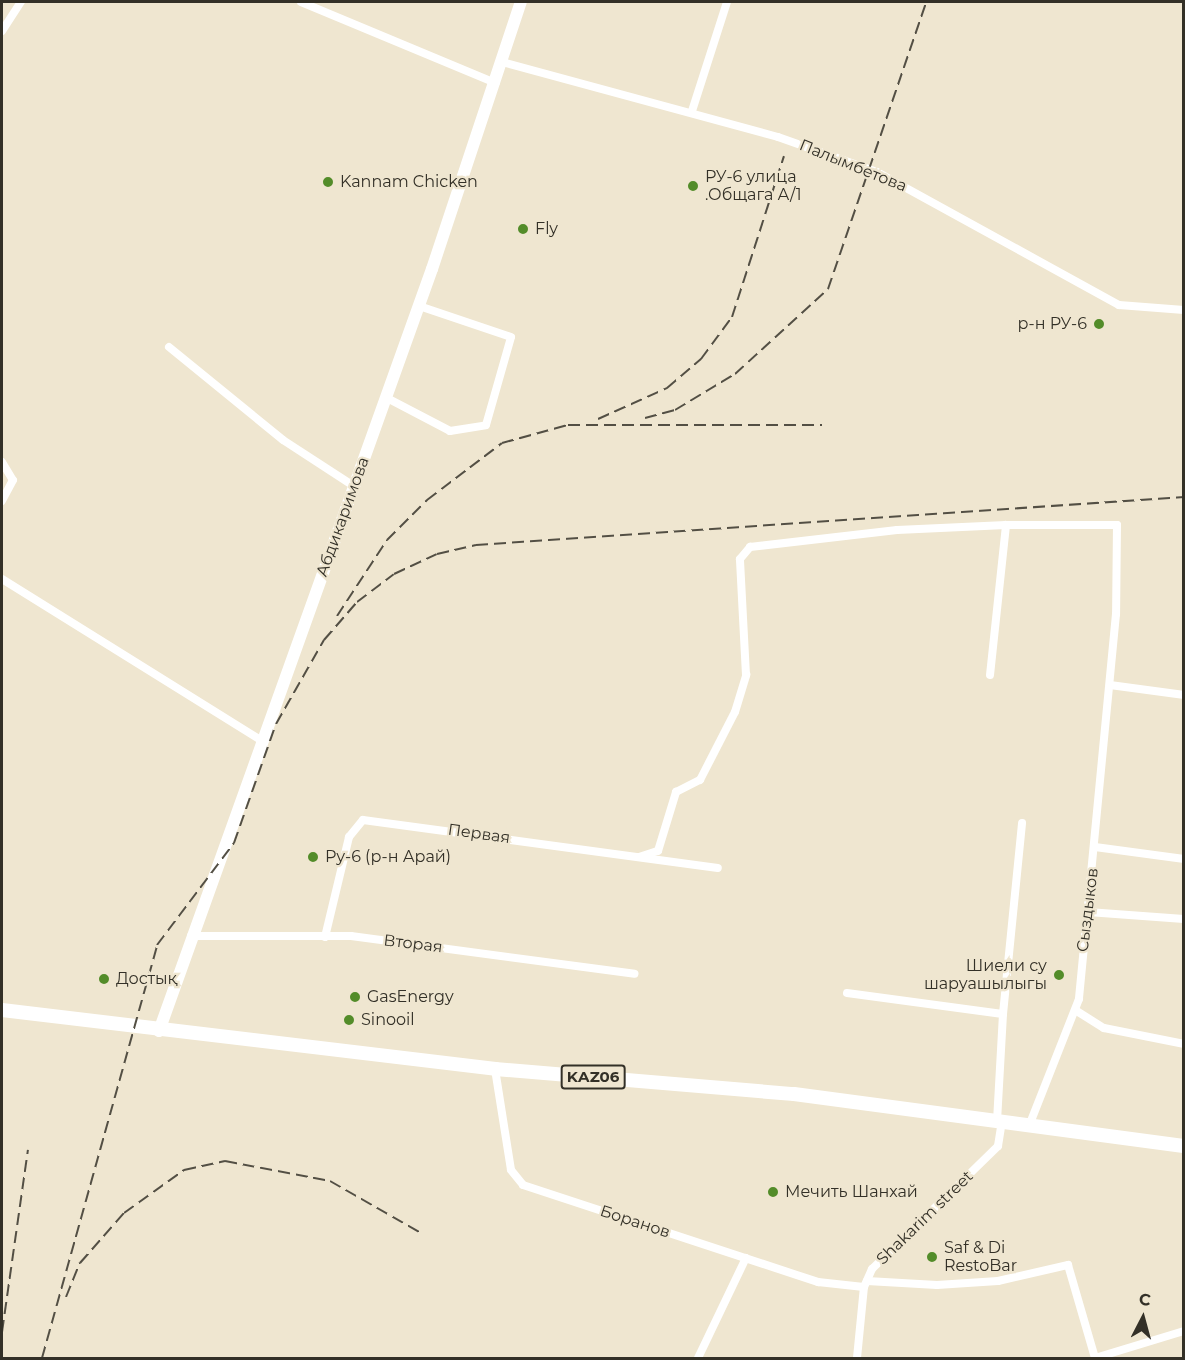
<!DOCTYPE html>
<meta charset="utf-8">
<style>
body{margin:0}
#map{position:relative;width:1185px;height:1360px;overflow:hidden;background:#efe6d0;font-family:Montserrat,sans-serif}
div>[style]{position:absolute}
.minor>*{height:8px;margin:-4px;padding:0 4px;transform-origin:4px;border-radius:4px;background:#fff}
.secondary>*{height:12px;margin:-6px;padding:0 6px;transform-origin:6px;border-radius:6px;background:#fff}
.primary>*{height:14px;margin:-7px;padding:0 7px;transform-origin:7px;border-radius:7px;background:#fff}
.rail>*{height:2px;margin-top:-1px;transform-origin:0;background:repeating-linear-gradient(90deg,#534f44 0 12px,transparent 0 18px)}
.dots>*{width:16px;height:16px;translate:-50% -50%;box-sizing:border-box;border:3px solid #efe6d0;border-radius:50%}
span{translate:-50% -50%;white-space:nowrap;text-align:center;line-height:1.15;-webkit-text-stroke:4.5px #efe6d0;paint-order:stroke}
.shield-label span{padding:2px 4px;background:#efe6d0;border:2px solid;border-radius:4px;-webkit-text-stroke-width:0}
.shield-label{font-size:15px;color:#333027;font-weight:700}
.street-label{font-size:16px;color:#333027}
.poi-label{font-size:16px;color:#333027}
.left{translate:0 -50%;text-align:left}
.right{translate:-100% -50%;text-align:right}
.frame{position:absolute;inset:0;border:3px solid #333027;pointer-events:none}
.north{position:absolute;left:1113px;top:1288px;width:60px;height:60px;-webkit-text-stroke:4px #efe6d0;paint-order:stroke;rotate:6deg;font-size:16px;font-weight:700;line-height:24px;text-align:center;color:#333027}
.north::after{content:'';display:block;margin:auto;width:21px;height:27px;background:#333027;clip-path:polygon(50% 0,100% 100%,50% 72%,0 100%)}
</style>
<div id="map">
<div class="minor">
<i style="left:301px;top:2px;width:211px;rotate:22.6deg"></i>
<i style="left:2px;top:31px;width:35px;rotate:-57deg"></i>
<i style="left:502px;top:62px;width:286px;rotate:15.2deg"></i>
<i style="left:778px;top:137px;width:105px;rotate:19.5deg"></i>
<i style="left:877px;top:172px;width:276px;rotate:28.8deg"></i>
<i style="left:1119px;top:305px;width:65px;rotate:4.4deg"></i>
<i style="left:692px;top:111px;width:114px;rotate:-72.2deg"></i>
<i style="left:169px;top:347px;width:147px;rotate:39.2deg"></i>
<i style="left:283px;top:440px;width:86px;rotate:33.1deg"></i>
<i style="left:387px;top:398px;width:71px;rotate:27.6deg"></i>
<i style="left:450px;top:431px;width:36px;rotate:-9deg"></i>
<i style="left:486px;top:425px;width:91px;rotate:-74.1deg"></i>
<i style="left:511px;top:337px;width:97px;rotate:-161.4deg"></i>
<i style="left:2px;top:462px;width:21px;rotate:59deg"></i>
<i style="left:13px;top:480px;width:24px;rotate:118deg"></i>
<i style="left:2px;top:579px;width:305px;rotate:31.9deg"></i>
<i style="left:990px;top:675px;width:151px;rotate:-83.9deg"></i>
<i style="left:1006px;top:525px;width:111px"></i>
<i style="left:1117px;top:525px;width:89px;rotate:90.6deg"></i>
<i style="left:1116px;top:614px;width:387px;rotate:95.5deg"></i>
<i style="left:1079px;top:999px;width:136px;rotate:111.5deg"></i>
<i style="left:1110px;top:685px;width:75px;rotate:7.7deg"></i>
<i style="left:1095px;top:847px;width:90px;rotate:7.7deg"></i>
<i style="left:639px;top:857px;width:20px;rotate:-18deg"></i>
<i style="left:658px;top:851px;width:62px;rotate:-73deg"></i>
<i style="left:676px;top:792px;width:27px;rotate:-27deg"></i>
<i style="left:700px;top:780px;width:76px;rotate:-62.8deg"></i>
<i style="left:735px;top:712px;width:39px;rotate:-73deg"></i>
<i style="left:746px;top:675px;width:116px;rotate:-93deg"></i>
<i style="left:740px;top:559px;width:16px;rotate:-50deg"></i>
<i style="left:750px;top:547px;width:148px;rotate:-6.6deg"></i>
<i style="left:897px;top:530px;width:109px;rotate:-2.6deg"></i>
<i style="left:1088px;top:912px;width:96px;rotate:4.2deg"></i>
<i style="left:191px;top:936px;width:160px"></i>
<i style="left:351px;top:936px;width:286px;rotate:7.6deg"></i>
<i style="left:325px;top:937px;width:103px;rotate:-76.5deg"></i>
<i style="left:349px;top:837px;width:22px;rotate:-51deg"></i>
<i style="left:363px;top:820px;width:358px;rotate:7.7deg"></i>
<i style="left:847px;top:993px;width:157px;rotate:7.7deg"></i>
<i style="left:1003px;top:1014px;width:108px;rotate:93.2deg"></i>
<i style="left:1075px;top:1010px;width:34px;rotate:32deg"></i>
<i style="left:1104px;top:1028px;width:82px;rotate:11.3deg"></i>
<i style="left:1003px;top:1014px;width:192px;rotate:-84.3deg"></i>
<i style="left:495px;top:1069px;width:102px;rotate:81deg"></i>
<i style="left:511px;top:1170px;width:19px;rotate:51deg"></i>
<i style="left:523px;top:1185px;width:311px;rotate:18.2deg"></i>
<i style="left:818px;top:1282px;width:46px;rotate:6.2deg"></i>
<i style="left:867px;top:1281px;width:70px;rotate:3.3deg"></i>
<i style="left:937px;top:1285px;width:61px;rotate:-3.8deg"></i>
<i style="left:998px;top:1281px;width:72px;rotate:-12.9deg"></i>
<i style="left:1068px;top:1265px;width:97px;rotate:73.8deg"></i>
<i style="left:698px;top:1358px;width:111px;rotate:-64.4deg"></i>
<i style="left:857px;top:1358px;width:71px;rotate:-84.4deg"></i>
<i style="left:864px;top:1287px;width:20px;rotate:-66deg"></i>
<i style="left:872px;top:1269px;width:176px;rotate:-44.3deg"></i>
<i style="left:998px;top:1146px;width:24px;rotate:-81deg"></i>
<i style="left:1095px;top:1358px;width:93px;rotate:-16.9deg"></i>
</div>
<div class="secondary">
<i style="left:159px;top:1031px;width:809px;rotate:-70.29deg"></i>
<i style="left:432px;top:269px;width:281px;rotate:-71.6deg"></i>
</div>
<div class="primary">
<i style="left:2px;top:1010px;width:497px;rotate:6.8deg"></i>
<i style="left:495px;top:1069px;width:300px;rotate:4.8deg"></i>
<i style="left:794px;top:1094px;width:393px;rotate:7.6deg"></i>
</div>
<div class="rail">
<i style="left:645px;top:418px;width:31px;rotate:-15deg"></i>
<i style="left:675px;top:410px;width:70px;rotate:-31deg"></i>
<i style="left:735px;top:374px;width:126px;rotate:-42.4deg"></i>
<i style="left:828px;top:289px;width:303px;rotate:-71.1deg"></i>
<i style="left:598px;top:419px;width:76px;rotate:-24.2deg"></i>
<i style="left:667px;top:388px;width:45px;rotate:-40.5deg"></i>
<i style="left:701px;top:359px;width:52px;rotate:-53.6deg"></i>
<i style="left:732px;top:317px;width:169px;rotate:-72.1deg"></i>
<i style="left:337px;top:616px;width:91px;rotate:-56.7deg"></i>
<i style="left:387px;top:540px;width:57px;rotate:-45deg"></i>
<i style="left:427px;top:500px;width:94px;rotate:-37.2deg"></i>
<i style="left:502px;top:443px;width:68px;rotate:-15.3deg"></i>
<i style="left:568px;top:425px;width:254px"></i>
<i style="left:66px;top:1297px;width:37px;rotate:-68deg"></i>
<i style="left:80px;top:1263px;width:67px;rotate:-48.7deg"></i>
<i style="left:124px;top:1213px;width:74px;rotate:-35.6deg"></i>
<i style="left:184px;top:1170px;width:42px;rotate:-12.4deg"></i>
<i style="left:225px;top:1161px;width:107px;rotate:10.8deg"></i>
<i style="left:330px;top:1181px;width:107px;rotate:29.7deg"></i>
<i style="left:2px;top:1332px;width:184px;rotate:-81.9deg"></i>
<i style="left:42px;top:1358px;width:429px;rotate:-74.4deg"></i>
<i style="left:157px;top:945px;width:128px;rotate:-53deg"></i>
<i style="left:234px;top:843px;width:126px;rotate:-70.6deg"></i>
<i style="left:276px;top:724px;width:97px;rotate:-60.3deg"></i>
<i style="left:324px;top:640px;width:50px;rotate:-49deg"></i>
<i style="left:357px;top:602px;width:46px;rotate:-37.1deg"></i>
<i style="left:394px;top:574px;width:47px;rotate:-24.9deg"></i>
<i style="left:437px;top:554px;width:40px;rotate:-13deg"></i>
<i style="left:476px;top:545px;width:710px;rotate:-3.88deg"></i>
</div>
<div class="dots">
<i style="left:328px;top:182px;background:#538c29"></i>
<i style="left:693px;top:186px;background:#538c29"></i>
<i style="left:523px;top:229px;background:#538c29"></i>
<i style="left:1099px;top:324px;background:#538c29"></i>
<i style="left:313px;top:857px;background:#538c29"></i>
<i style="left:1059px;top:975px;background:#538c29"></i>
<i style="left:104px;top:979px;background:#538c29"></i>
<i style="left:355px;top:997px;background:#538c29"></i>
<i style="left:349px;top:1020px;background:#538c29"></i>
<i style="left:773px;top:1192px;background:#538c29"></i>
<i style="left:932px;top:1257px;background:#538c29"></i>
</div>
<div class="shield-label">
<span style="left:593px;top:1077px">KАZ06</span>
</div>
<div class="street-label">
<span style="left:853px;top:166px;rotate:22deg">Палымбетова</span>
<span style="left:343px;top:517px;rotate:-70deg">Абдикаримова</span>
<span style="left:479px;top:834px;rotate:8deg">Первая</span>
<span style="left:1088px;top:910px;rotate:-83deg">Сыздыков</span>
<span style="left:413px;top:944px;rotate:7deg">Вторая</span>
<span style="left:925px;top:1218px;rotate:-44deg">Shakarim street</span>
<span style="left:635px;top:1222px;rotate:18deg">Боранов</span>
</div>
<div class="poi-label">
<span class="left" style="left:705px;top:186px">РУ-6 улица<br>.Общага А/1</span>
<span class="left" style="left:340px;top:182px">Kannam Chicken</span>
<span class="left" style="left:535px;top:229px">Fly</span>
<span class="right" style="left:1087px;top:324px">р-н РУ-6</span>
<span class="left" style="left:325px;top:857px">Ру-6 (р-н Арай)</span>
<span class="right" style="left:1047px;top:975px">Шиели су<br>шаруашылыгы</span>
<span class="left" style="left:116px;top:979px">Достық</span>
<span class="left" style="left:367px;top:997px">GasEnergy</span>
<span class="left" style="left:361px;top:1020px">Sinooil</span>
<span class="left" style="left:785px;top:1192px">Мечить Шанхай</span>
<span class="left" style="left:944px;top:1257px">Saf &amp; Di<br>RestoBar</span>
</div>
<div class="frame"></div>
<div class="north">С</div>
</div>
